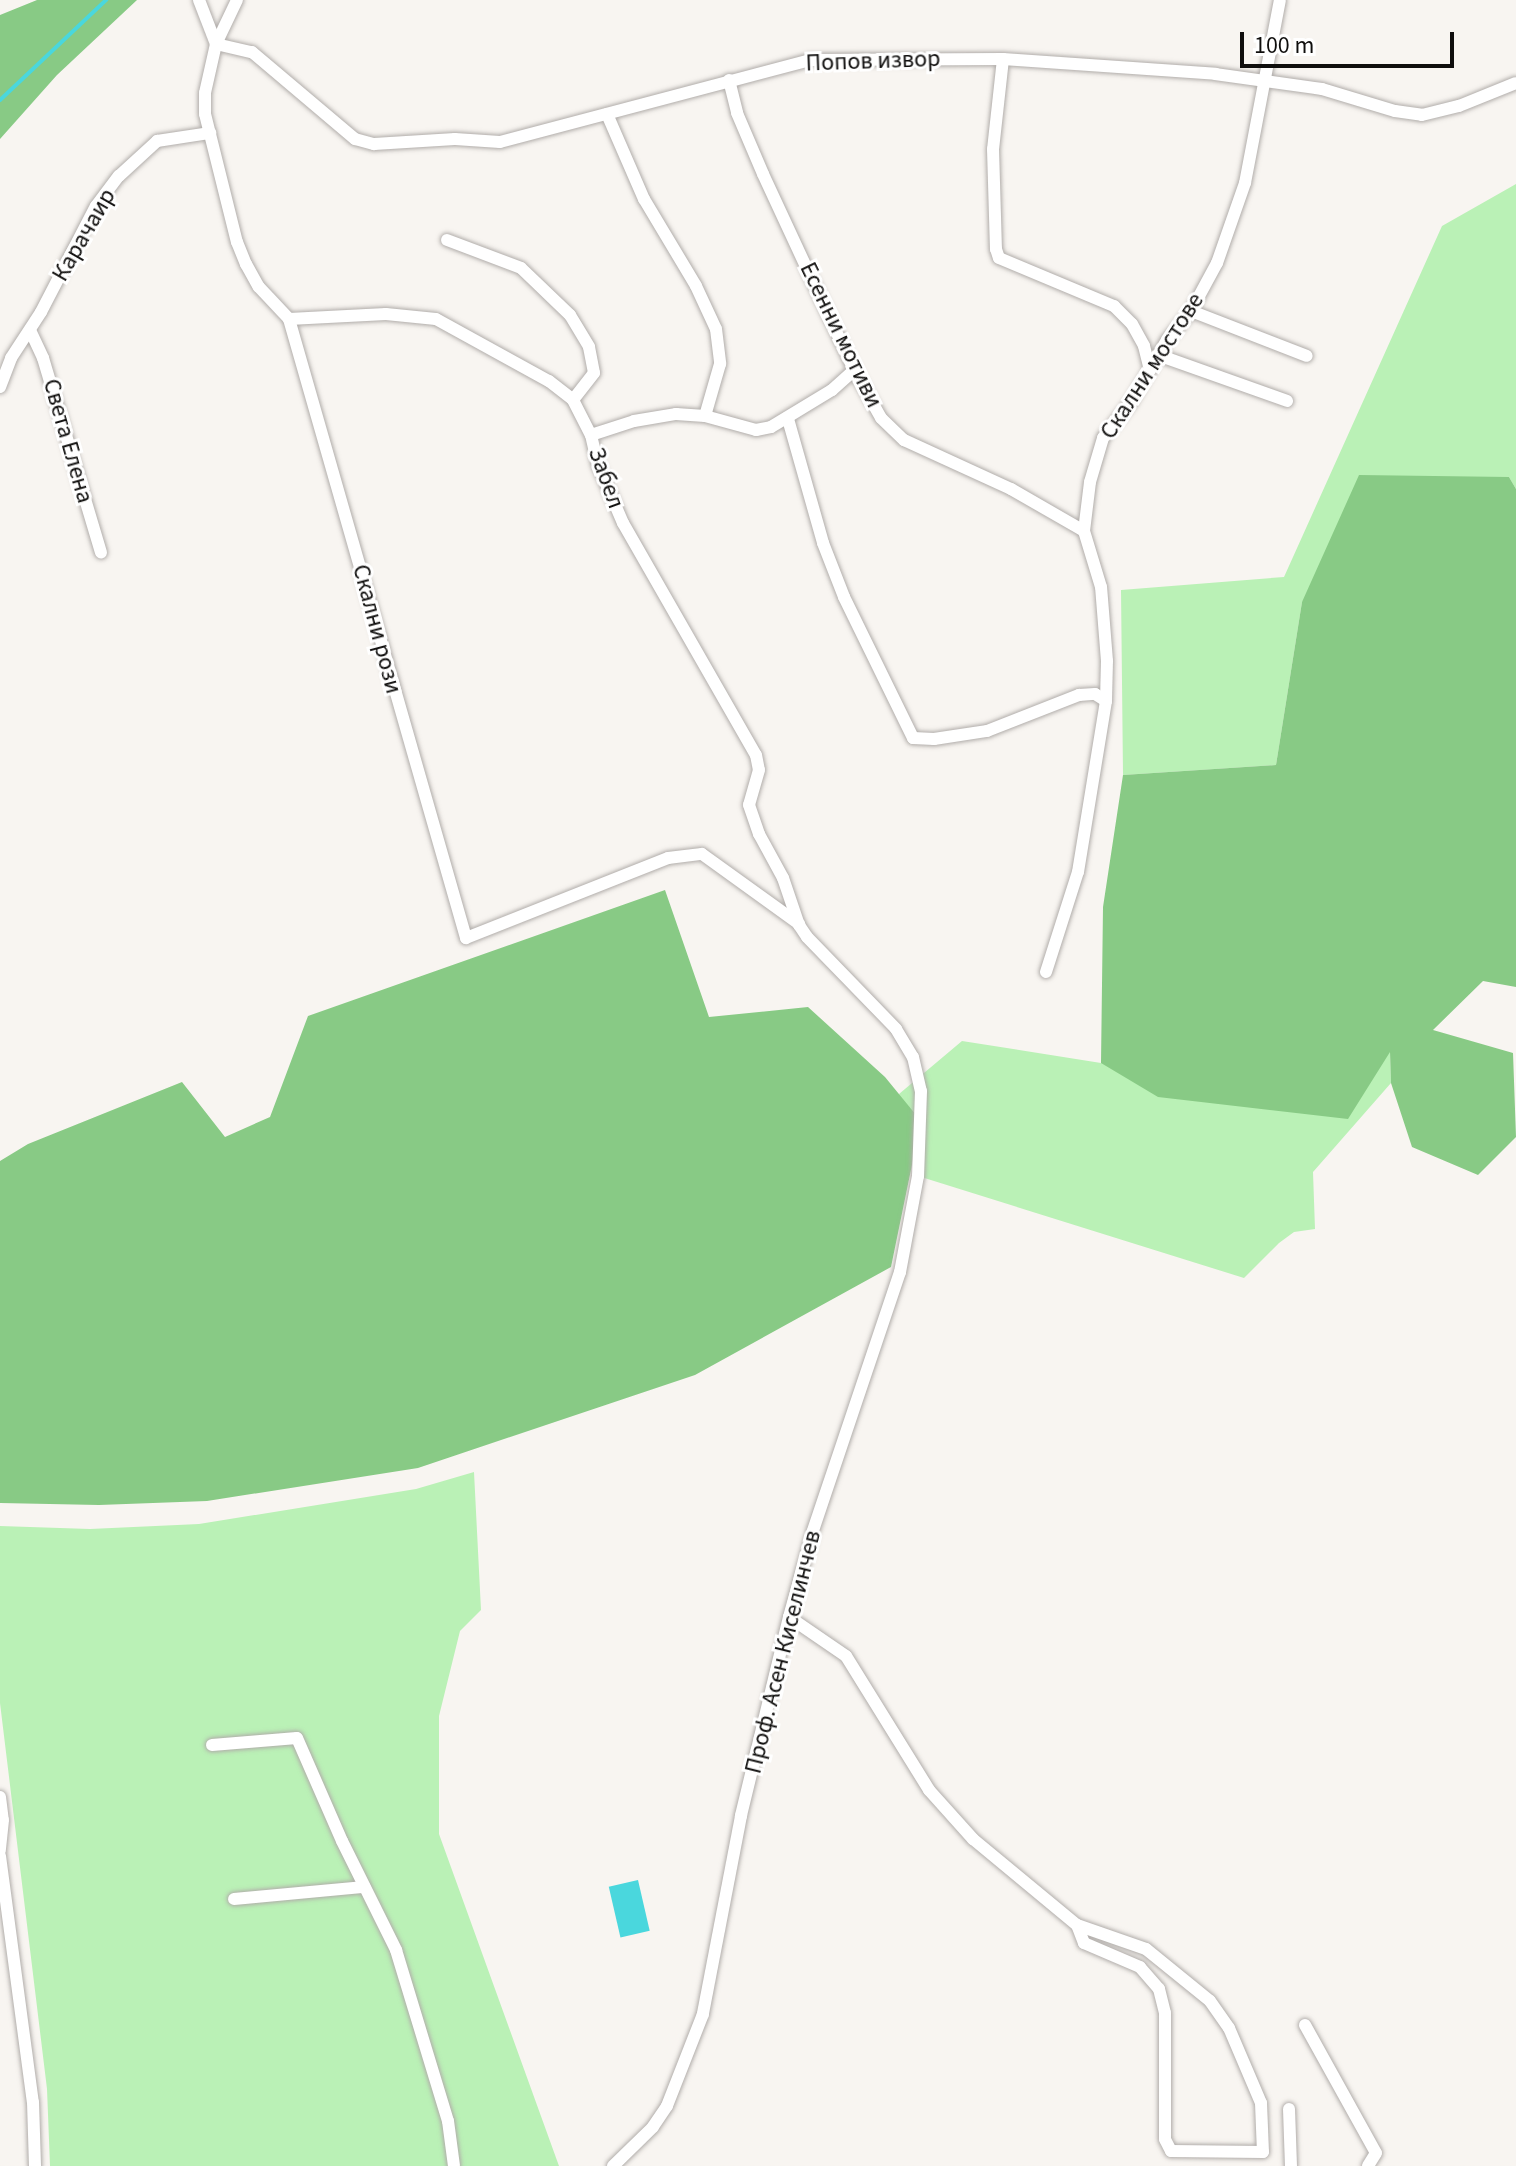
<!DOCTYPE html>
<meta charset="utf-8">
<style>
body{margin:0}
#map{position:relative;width:1516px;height:2166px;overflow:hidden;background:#f8f5f1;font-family:"Source Sans 3",sans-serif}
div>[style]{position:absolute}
.green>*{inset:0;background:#baf1b6}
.forest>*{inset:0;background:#88ca85}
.water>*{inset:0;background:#4ad7dd;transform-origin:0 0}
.stream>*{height:4px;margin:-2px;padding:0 2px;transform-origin:2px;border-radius:2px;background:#4ad7dd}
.roads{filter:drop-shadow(0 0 2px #b1adaa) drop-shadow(0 0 2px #b1adaa)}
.street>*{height:12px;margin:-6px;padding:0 6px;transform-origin:6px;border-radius:6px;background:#fff}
span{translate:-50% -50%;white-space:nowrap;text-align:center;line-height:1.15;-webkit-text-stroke:6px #fff;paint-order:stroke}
.street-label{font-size:24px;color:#0f0e0d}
.scale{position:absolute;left:1240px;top:32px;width:214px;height:36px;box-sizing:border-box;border:4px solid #0f0e0d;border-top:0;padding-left:10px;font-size:24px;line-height:28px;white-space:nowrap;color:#0f0e0d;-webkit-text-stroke:6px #fff;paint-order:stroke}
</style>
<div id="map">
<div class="green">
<i style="clip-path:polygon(1516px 184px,1516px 489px,1509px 477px,1302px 602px,1276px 765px,1123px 775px,1121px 590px,1284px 577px,1442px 226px)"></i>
<i style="clip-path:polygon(962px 1041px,1101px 1063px,1390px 1050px,1391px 1083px,1313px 1172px,1315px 1229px,1294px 1232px,1279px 1243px,1244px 1278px,918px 1176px,899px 1094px)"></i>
<i style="clip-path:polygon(474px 1472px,481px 1610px,460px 1631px,439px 1716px,439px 1834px,559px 2166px,50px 2166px,47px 2089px,0 1703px,0 1526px,90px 1529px,199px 1524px,416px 1489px)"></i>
</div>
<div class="forest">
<i style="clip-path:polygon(37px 0,137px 0,57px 75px,0 139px,0 15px)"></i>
<i style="clip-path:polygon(1359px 475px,1509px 477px,1516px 489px,1516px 987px,1483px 981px,1433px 1030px,1513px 1053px,1516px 1137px,1478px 1175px,1412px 1147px,1391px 1083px,1390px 1052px,1348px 1119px,1158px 1097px,1101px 1063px,1103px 907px,1123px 775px,1276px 765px,1302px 602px)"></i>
<i style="clip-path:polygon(665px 890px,709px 1017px,808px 1007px,885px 1077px,921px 1121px,891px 1267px,695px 1375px,418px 1468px,207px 1501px,99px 1505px,0 1503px,0 1161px,28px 1144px,182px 1082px,225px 1137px,270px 1117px,308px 1016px)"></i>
</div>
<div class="water">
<i style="left:638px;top:1880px;width:52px;height:30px;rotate:77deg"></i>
</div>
<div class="stream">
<i style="left:0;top:100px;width:146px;rotate:-43.3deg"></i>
</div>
<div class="roads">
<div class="street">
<i style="left:199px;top:0;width:47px;rotate:68.9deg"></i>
<i style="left:237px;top:0;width:49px;rotate:115.5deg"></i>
<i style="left:216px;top:44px;width:50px;rotate:102.7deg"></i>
<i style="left:205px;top:93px;width:21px;rotate:90deg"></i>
<i style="left:205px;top:114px;width:132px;rotate:76deg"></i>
<i style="left:237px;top:242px;width:24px;rotate:68deg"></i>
<i style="left:246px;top:264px;width:26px;rotate:61deg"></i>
<i style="left:259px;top:287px;width:44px;rotate:46.8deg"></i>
<i style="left:289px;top:319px;width:644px;rotate:74.04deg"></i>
<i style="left:466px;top:938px;width:217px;rotate:-21.6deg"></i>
<i style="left:668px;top:858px;width:34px;rotate:-7deg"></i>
<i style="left:702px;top:854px;width:120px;rotate:35.8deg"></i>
<i style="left:216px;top:44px;width:37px;rotate:13deg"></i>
<i style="left:252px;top:52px;width:135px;rotate:40.2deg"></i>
<i style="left:355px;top:139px;width:20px;rotate:15deg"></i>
<i style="left:374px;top:144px;width:81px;rotate:-3.5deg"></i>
<i style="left:455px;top:139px;width:45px;rotate:3.8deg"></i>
<i style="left:500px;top:142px;width:321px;rotate:-14.8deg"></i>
<i style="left:810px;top:60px;width:193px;rotate:-0.3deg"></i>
<i style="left:1003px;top:59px;width:213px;rotate:4deg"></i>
<i style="left:1215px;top:74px;width:108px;rotate:8deg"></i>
<i style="left:1322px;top:89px;width:76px;rotate:16.8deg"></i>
<i style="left:1395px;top:111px;width:27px;rotate:8deg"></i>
<i style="left:1422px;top:115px;width:38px;rotate:-14deg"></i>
<i style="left:1459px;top:106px;width:61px;rotate:-22deg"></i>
<i style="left:1003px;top:59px;width:91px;rotate:96.3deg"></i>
<i style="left:993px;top:149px;width:100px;rotate:88.3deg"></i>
<i style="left:996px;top:249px;width:9px;rotate:72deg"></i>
<i style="left:999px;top:258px;width:125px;rotate:22.7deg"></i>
<i style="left:1114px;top:306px;width:25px;rotate:45deg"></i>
<i style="left:1132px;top:324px;width:25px;rotate:61deg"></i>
<i style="left:1144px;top:346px;width:25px;rotate:76deg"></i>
<i style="left:729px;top:80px;width:34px;rotate:76deg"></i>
<i style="left:737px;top:113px;width:66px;rotate:66.9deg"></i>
<i style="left:763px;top:174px;width:216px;rotate:65.1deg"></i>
<i style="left:854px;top:370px;width:55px;rotate:60.6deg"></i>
<i style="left:881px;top:418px;width:32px;rotate:44deg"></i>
<i style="left:904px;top:440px;width:118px;rotate:24.6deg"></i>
<i style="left:1011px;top:489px;width:84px;rotate:29.9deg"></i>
<i style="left:607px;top:114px;width:93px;rotate:66.5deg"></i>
<i style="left:644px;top:199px;width:101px;rotate:59.1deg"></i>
<i style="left:696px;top:286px;width:47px;rotate:65.1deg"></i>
<i style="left:716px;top:329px;width:35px;rotate:83deg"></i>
<i style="left:720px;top:364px;width:54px;rotate:106.1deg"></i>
<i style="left:447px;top:240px;width:79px;rotate:20.7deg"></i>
<i style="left:521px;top:268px;width:68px;rotate:43.8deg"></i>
<i style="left:570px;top:315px;width:37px;rotate:59deg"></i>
<i style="left:589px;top:347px;width:26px;rotate:79deg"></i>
<i style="left:594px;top:373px;width:34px;rotate:128deg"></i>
<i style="left:1191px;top:311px;width:124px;rotate:21.2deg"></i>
<i style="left:289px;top:319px;width:97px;rotate:-3deg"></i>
<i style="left:386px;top:314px;width:50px;rotate:5.7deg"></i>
<i style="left:436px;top:319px;width:129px;rotate:28.8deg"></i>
<i style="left:549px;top:381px;width:31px;rotate:38deg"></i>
<i style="left:573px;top:400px;width:39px;rotate:63deg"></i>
<i style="left:591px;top:435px;width:31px;rotate:77deg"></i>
<i style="left:598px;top:465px;width:63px;rotate:66.7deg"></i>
<i style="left:623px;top:523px;width:267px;rotate:60.2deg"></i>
<i style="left:756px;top:755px;width:15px;rotate:79deg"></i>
<i style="left:759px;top:770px;width:36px;rotate:106deg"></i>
<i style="left:749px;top:805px;width:31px;rotate:71deg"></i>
<i style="left:759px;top:834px;width:50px;rotate:61.4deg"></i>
<i style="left:783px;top:878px;width:50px;rotate:71.2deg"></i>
<i style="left:799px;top:925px;width:14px;rotate:56deg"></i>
<i style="left:807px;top:937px;width:128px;rotate:45.9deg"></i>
<i style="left:896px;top:1029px;width:33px;rotate:59deg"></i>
<i style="left:913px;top:1057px;width:35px;rotate:77deg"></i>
<i style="left:921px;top:1091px;width:85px;rotate:92deg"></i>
<i style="left:918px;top:1176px;width:98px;rotate:100.6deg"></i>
<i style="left:900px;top:1272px;width:273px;rotate:108.6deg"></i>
<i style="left:813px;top:1531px;width:89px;rotate:105.6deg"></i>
<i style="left:789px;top:1617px;width:205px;rotate:103.6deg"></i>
<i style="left:741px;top:1816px;width:202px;rotate:100.9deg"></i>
<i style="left:703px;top:2014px;width:99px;rotate:111.4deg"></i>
<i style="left:667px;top:2106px;width:25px;rotate:124deg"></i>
<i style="left:653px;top:2127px;width:56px;rotate:135.7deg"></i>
<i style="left:30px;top:330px;width:31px;rotate:65deg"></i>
<i style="left:43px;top:358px;width:203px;rotate:73.4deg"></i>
<i style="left:1158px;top:355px;width:137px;rotate:19.6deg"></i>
<i style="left:0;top:387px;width:31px;rotate:-69deg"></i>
<i style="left:11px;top:358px;width:55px;rotate:-56.9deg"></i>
<i style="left:41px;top:312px;width:119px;rotate:-62.6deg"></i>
<i style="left:96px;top:206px;width:38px;rotate:-53deg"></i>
<i style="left:119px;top:176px;width:52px;rotate:-42.6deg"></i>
<i style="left:157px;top:141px;width:54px;rotate:-8.6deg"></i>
<i style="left:788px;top:419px;width:129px;rotate:74.2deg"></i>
<i style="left:823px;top:543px;width:58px;rotate:68.7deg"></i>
<i style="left:844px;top:597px;width:157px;rotate:63.9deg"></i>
<i style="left:913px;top:738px;width:21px;rotate:3deg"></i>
<i style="left:934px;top:739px;width:54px;rotate:-8.6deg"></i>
<i style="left:987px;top:731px;width:99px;rotate:-21.4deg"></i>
<i style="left:1079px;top:695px;width:16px;rotate:-4deg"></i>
<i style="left:1095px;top:694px;width:13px;rotate:32deg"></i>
<i style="left:591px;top:435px;width:45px;rotate:-18deg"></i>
<i style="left:634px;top:421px;width:43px;rotate:-9.5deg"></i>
<i style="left:676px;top:414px;width:29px;rotate:4deg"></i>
<i style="left:705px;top:416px;width:53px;rotate:15.4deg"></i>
<i style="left:756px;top:430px;width:15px;rotate:-11deg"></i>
<i style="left:771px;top:427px;width:71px;rotate:-31.2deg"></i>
<i style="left:832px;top:390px;width:30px;rotate:-42deg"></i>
<i style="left:1046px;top:972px;width:105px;rotate:-72.3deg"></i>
<i style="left:1078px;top:872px;width:173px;rotate:-80.7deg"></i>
<i style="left:1106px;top:701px;width:40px;rotate:-88.6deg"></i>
<i style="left:1107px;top:661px;width:74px;rotate:-94.6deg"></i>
<i style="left:1101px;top:587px;width:59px;rotate:-106.9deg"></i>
<i style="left:1084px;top:531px;width:49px;rotate:-83deg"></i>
<i style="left:1090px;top:482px;width:46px;rotate:-73.5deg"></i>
<i style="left:1103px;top:438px;width:46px;rotate:-52.1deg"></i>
<i style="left:1131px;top:402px;width:72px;rotate:-59.9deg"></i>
<i style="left:1167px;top:340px;width:38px;rotate:-50deg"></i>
<i style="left:1191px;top:311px;width:55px;rotate:-61.6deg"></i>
<i style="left:1217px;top:263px;width:85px;rotate:-70.7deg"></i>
<i style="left:1245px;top:183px;width:186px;rotate:-79.2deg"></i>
<i style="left:789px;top:1617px;width:69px;rotate:34.4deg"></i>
<i style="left:846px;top:1656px;width:158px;rotate:58.2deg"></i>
<i style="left:929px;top:1790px;width:66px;rotate:48.1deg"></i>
<i style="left:973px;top:1839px;width:135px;rotate:39.6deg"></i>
<i style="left:1077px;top:1925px;width:73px;rotate:19.2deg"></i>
<i style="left:1146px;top:1949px;width:82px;rotate:39.1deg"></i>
<i style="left:1210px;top:2001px;width:33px;rotate:55deg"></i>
<i style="left:1229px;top:2028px;width:82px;rotate:66.9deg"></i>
<i style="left:1261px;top:2103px;width:49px;rotate:87.7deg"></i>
<i style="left:1263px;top:2152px;width:92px;rotate:-179.4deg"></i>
<i style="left:1171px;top:2151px;width:13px;rotate:-117deg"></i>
<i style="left:1165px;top:2139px;width:126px;rotate:-90deg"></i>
<i style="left:1165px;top:2013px;width:25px;rotate:-104deg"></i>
<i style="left:1159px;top:1989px;width:29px;rotate:-131deg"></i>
<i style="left:1140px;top:1967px;width:61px;rotate:-156.8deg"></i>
<i style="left:1084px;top:1943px;width:19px;rotate:-111deg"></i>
<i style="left:212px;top:1745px;width:85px;rotate:-4.7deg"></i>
<i style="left:297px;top:1738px;width:112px;rotate:66.4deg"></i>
<i style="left:342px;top:1841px;width:122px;rotate:63.6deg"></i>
<i style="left:396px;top:1950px;width:179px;rotate:73.1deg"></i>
<i style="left:448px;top:2121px;width:45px;rotate:82.4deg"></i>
<i style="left:0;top:1797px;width:23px;rotate:83deg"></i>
<i style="left:3px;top:1820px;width:31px;rotate:96deg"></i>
<i style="left:0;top:1856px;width:248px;rotate:82.4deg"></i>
<i style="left:33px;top:2102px;width:64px;rotate:88.2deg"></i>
<i style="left:234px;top:1899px;width:131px;rotate:-5.3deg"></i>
<i style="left:1305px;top:2025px;width:146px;rotate:61deg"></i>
<i style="left:1376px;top:2153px;width:15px;rotate:122deg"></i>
<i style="left:1289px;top:2109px;width:57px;rotate:88deg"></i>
</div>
</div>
<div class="street-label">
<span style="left:873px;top:61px;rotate:-2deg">Попов извор</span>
<span style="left:84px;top:235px;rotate:-60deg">Карачаир</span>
<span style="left:841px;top:335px;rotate:64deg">Есенни мотиви</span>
<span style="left:1152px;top:366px;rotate:-57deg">Скални мостове</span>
<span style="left:68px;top:441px;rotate:74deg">Света Елена</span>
<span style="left:606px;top:478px;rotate:70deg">Забел</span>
<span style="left:377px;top:629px;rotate:75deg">Скални рози</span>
<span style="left:783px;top:1652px;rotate:-76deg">Проф. Асен Киселинчев</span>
</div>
<div class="scale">100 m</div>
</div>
